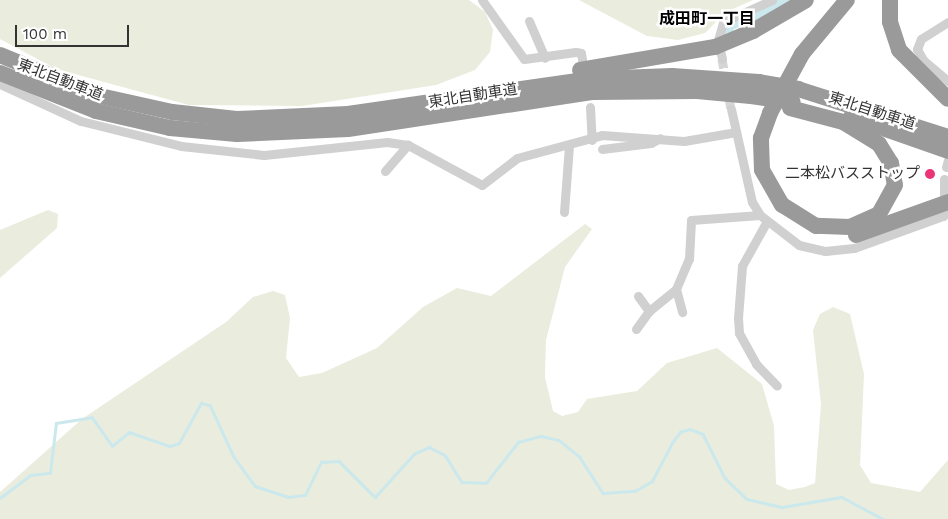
<!DOCTYPE html>
<meta charset="utf-8">
<style>
body{margin:0}
#map{position:relative;width:948px;height:519px;overflow:hidden;background:#fff;font-family:"Work Sans","Noto Sans JP",sans-serif}
div>[style]{position:absolute}
.green>*{inset:0;background:#eaecde}
.stream>*{height:2.5px;margin:-1.25px;padding:0 1.25px;transform-origin:1.25px;border-radius:1.25px;background:#cbe9ed}
.river>*{height:14px;margin:-7px;padding:0 7px;transform-origin:7px;border-radius:7px;background:#cbe9ed}
.minor-tunnel>*{height:9px;margin-top:-4.5px;transform-origin:0;background:repeating-linear-gradient(90deg,#d6d6d6 0 9px,transparent 0 13.5px)}
.minor>*{height:9px;margin:-4.5px;padding:0 4.5px;transform-origin:4.5px;border-radius:4.5px;background:#d0d0d0}
.motorway>*{height:16px;margin:-8px;padding:0 8px;transform-origin:8px;border-radius:8px;background:#9a9a9a}
.motorway-bridge>*{height:16px;margin:-8px;padding:0 8px;transform-origin:8px;border-radius:8px;background:#9a9a9a}
.dots>*{width:14px;height:14px;translate:-50% -50%;box-sizing:border-box;border:2px solid #fff;border-radius:50%}
span{translate:-50% -50%;white-space:nowrap;text-align:center;line-height:1.15;-webkit-text-stroke:5px #fff;paint-order:stroke}
.street-label{font-size:15px;color:#333}
.poi-label{font-size:15px;color:#333}
.right{translate:-100% -50%;text-align:right}
.neighbourhood-label{font-size:16px;color:#000;font-weight:700}
.scale{position:absolute;left:15px;top:25px;width:114px;height:22px;box-sizing:border-box;border:2px solid #333;border-top:0;padding-left:6px;font-size:15px;line-height:18px;white-space:nowrap;color:#333;-webkit-text-stroke:4px #fff;paint-order:stroke}
</style>
<div id="map">
<div class="green">
<i style="clip-path:polygon(0 0,469px 0,485px 12px,493px 30px,490px 52px,475px 70px,436px 85px,302px 106px,189px 105px,56px 69px,0 39px)"></i>
<i style="clip-path:polygon(579px 0,753px 0,726px 12px,705px 33px,678px 40px,647px 36px)"></i>
<i style="clip-path:polygon(48px 210px,58px 214px,57px 228px,0 278px,0 230px)"></i>
<i style="clip-path:polygon(585px 224px,592px 229px,565px 267px,546px 340px,545px 377px,553px 411px,562px 416px,578px 412px,587px 399px,637px 391px,667px 363px,717px 348px,762px 384px,774px 426px,776px 484px,789px 490px,805px 487px,815px 483px,821px 404px,813px 330px,820px 314px,833px 307px,850px 314px,864px 374px,860px 465px,871px 483px,920px 492px,948px 460px,948px 519px,0 519px,0 492px,82px 419px,226px 322px,253px 297px,273px 291px,285px 295px,290px 318px,286px 358px,299px 377px,322px 373px,377px 348px,423px 307px,457px 288px,491px 296px)"></i>
</div>
<div class="stream">
<i style="left:0;top:498px;width:38px;rotate:-37deg"></i>
<i style="left:30px;top:475px;width:20px;rotate:-6deg"></i>
<i style="left:50px;top:473px;width:50px;rotate:-83.2deg"></i>
<i style="left:56px;top:423px;width:36px;rotate:-9deg"></i>
<i style="left:92px;top:417px;width:35px;rotate:55deg"></i>
<i style="left:112px;top:446px;width:22px;rotate:-39deg"></i>
<i style="left:129px;top:432px;width:43px;rotate:18.9deg"></i>
<i style="left:170px;top:446px;width:9px;rotate:-18deg"></i>
<i style="left:179px;top:443px;width:46px;rotate:-61.2deg"></i>
<i style="left:201px;top:403px;width:9px;rotate:13deg"></i>
<i style="left:210px;top:405px;width:57px;rotate:65.2deg"></i>
<i style="left:234px;top:457px;width:36px;rotate:54deg"></i>
<i style="left:255px;top:486px;width:35px;rotate:18deg"></i>
<i style="left:288px;top:497px;width:17px;rotate:-7deg"></i>
<i style="left:305px;top:495px;width:37px;rotate:-64deg"></i>
<i style="left:321px;top:462px;width:18px;rotate:-3deg"></i>
<i style="left:339px;top:461px;width:51px;rotate:45deg"></i>
<i style="left:375px;top:497px;width:58px;rotate:-47.8deg"></i>
<i style="left:414px;top:454px;width:17px;rotate:-25deg"></i>
<i style="left:429px;top:447px;width:18px;rotate:27deg"></i>
<i style="left:445px;top:455px;width:32px;rotate:58deg"></i>
<i style="left:462px;top:482px;width:24px;rotate:2deg"></i>
<i style="left:486px;top:483px;width:52px;rotate:-52deg"></i>
<i style="left:518px;top:442px;width:24px;rotate:-15deg"></i>
<i style="left:541px;top:436px;width:18px;rotate:13deg"></i>
<i style="left:559px;top:440px;width:26px;rotate:39deg"></i>
<i style="left:579px;top:456px;width:44px;rotate:57deg"></i>
<i style="left:603px;top:493px;width:32px;rotate:-4deg"></i>
<i style="left:635px;top:491px;width:20px;rotate:-30deg"></i>
<i style="left:652px;top:481px;width:43px;rotate:-62.2deg"></i>
<i style="left:672px;top:443px;width:14px;rotate:-54deg"></i>
<i style="left:680px;top:432px;width:10px;rotate:-17deg"></i>
<i style="left:690px;top:429px;width:14px;rotate:21deg"></i>
<i style="left:703px;top:434px;width:49px;rotate:63.4deg"></i>
<i style="left:725px;top:478px;width:30px;rotate:44deg"></i>
<i style="left:747px;top:499px;width:36px;rotate:13deg"></i>
<i style="left:782px;top:507px;width:61px;rotate:-9.5deg"></i>
<i style="left:842px;top:497px;width:47px;rotate:28.2deg"></i>
</div>
<div class="river">
<i style="left:724px;top:37px;width:14px;rotate:-73deg"></i>
<i style="left:728px;top:24px;width:64px;rotate:-22.1deg"></i>
</div>
<div class="minor-tunnel">
<i style="left:722px;top:59px;width:51px;rotate:79.8deg"></i>
</div>
<div class="minor">
<i style="left:482px;top:0;width:72px;rotate:54.6deg"></i>
<i style="left:524px;top:59px;width:52px;rotate:-7.7deg"></i>
<i style="left:576px;top:52px;width:5px;rotate:11deg"></i>
<i style="left:581px;top:53px;width:12px;rotate:81deg"></i>
<i style="left:529px;top:21px;width:40px;rotate:66.6deg"></i>
<i style="left:948px;top:22px;width:32px;rotate:148deg"></i>
<i style="left:921px;top:39px;width:11px;rotate:112deg"></i>
<i style="left:917px;top:49px;width:13px;rotate:61deg"></i>
<i style="left:923px;top:60px;width:33px;rotate:40deg"></i>
<i style="left:718px;top:40px;width:19px;rotate:-74deg"></i>
<i style="left:723px;top:22px;width:54px;rotate:-24.2deg"></i>
<i style="left:720px;top:50px;width:9px;rotate:77deg"></i>
<i style="left:0;top:84px;width:89px;rotate:24.6deg"></i>
<i style="left:81px;top:121px;width:103px;rotate:14deg"></i>
<i style="left:181px;top:146px;width:83px;rotate:6.2deg"></i>
<i style="left:264px;top:155px;width:124px;rotate:-6deg"></i>
<i style="left:387px;top:142px;width:21px;rotate:8deg"></i>
<i style="left:408px;top:145px;width:84px;rotate:28.4deg"></i>
<i style="left:482px;top:185px;width:44px;rotate:-37.6deg"></i>
<i style="left:517px;top:158px;width:88px;rotate:-15.1deg"></i>
<i style="left:602px;top:135px;width:82px;rotate:4.2deg"></i>
<i style="left:684px;top:141px;width:53px;rotate:-9.8deg"></i>
<i style="left:590px;top:107px;width:33px;rotate:87deg"></i>
<i style="left:731px;top:109px;width:95px;rotate:77.3deg"></i>
<i style="left:752px;top:202px;width:15px;rotate:58deg"></i>
<i style="left:760px;top:215px;width:49px;rotate:37.6deg"></i>
<i style="left:799px;top:245px;width:27px;rotate:13deg"></i>
<i style="left:825px;top:251px;width:29px;rotate:-6deg"></i>
<i style="left:854px;top:248px;width:95px;rotate:-19.8deg"></i>
<i style="left:943px;top:216px;width:9px;rotate:-72deg"></i>
<i style="left:602px;top:149px;width:49px;rotate:-7deg"></i>
<i style="left:651px;top:143px;width:10px;rotate:-29deg"></i>
<i style="left:946px;top:167px;width:7px;rotate:-74deg"></i>
<i style="left:385px;top:171px;width:35px;rotate:-49deg"></i>
<i style="left:944px;top:198px;width:19px;rotate:-90deg"></i>
<i style="left:564px;top:212px;width:66px;rotate:-85.7deg"></i>
<i style="left:767px;top:221px;width:51px;rotate:119.1deg"></i>
<i style="left:742px;top:266px;width:52px;rotate:94.4deg"></i>
<i style="left:738px;top:318px;width:15px;rotate:86deg"></i>
<i style="left:739px;top:333px;width:35px;rotate:61deg"></i>
<i style="left:756px;top:364px;width:30px;rotate:46deg"></i>
<i style="left:676px;top:289px;width:24px;rotate:75deg"></i>
<i style="left:638px;top:296px;width:19px;rotate:54deg"></i>
<i style="left:636px;top:329px;width:22px;rotate:-54deg"></i>
<i style="left:649px;top:311px;width:35px;rotate:-39deg"></i>
<i style="left:676px;top:289px;width:33px;rotate:-67deg"></i>
<i style="left:689px;top:259px;width:39px;rotate:-87deg"></i>
<i style="left:691px;top:220px;width:69px;rotate:-4.1deg"></i>
</div>
<div class="motorway">
<i style="left:890px;top:0;width:22px;rotate:90deg"></i>
<i style="left:890px;top:22px;width:29px;rotate:72deg"></i>
<i style="left:899px;top:50px;width:69px;rotate:45deg"></i>
<i style="left:0;top:55px;width:108px;rotate:22.3deg"></i>
<i style="left:100px;top:96px;width:74px;rotate:12.5deg"></i>
<i style="left:172px;top:112px;width:65px;rotate:6.1deg"></i>
<i style="left:237px;top:119px;width:111px;rotate:-2.6deg"></i>
<i style="left:348px;top:114px;width:246px;rotate:-8.2deg"></i>
<i style="left:592px;top:79px;width:80px;rotate:-2.1deg"></i>
<i style="left:672px;top:76px;width:87px;rotate:3.9deg"></i>
<i style="left:580px;top:70px;width:137px;rotate:-9.7deg"></i>
<i style="left:715px;top:47px;width:41px;rotate:-22.8deg"></i>
<i style="left:753px;top:31px;width:61px;rotate:-30.3deg"></i>
<i style="left:0;top:73px;width:103px;rotate:21.6deg"></i>
<i style="left:96px;top:111px;width:76px;rotate:12.9deg"></i>
<i style="left:170px;top:128px;width:67px;rotate:5.1deg"></i>
<i style="left:237px;top:134px;width:111px;rotate:-2.6deg"></i>
<i style="left:348px;top:129px;width:248px;rotate:-8.6deg"></i>
<i style="left:593px;top:92px;width:104px;rotate:-0.6deg"></i>
<i style="left:697px;top:91px;width:54px;rotate:5.3deg"></i>
<i style="left:798px;top:89px;width:157px;rotate:17.7deg"></i>
<i style="left:790px;top:108px;width:55px;rotate:14.8deg"></i>
<i style="left:843px;top:122px;width:42px;rotate:31.4deg"></i>
<i style="left:879px;top:144px;width:22px;rotate:58deg"></i>
<i style="left:891px;top:163px;width:22px;rotate:80deg"></i>
<i style="left:895px;top:185px;width:33px;rotate:119deg"></i>
<i style="left:879px;top:214px;width:32px;rotate:156deg"></i>
<i style="left:850px;top:227px;width:34px;rotate:-178deg"></i>
<i style="left:816px;top:226px;width:40px;rotate:-148deg"></i>
<i style="left:782px;top:205px;width:40px;rotate:-119.7deg"></i>
<i style="left:762px;top:170px;width:32px;rotate:-92deg"></i>
<i style="left:761px;top:138px;width:27px;rotate:-70deg"></i>
<i style="left:770px;top:113px;width:67px;rotate:-61.5deg"></i>
<i style="left:802px;top:54px;width:70px;rotate:-50.2deg"></i>
<i style="left:851px;top:117px;width:103px;rotate:19.3deg"></i>
<i style="left:856px;top:235px;width:98px;rotate:-19.7deg"></i>
</div>
<div class="motorway-bridge">
<i style="left:759px;top:82px;width:40px;rotate:10deg"></i>
<i style="left:751px;top:96px;width:42px;rotate:8.1deg"></i>
</div>
<div class="dots">
<i style="left:930px;top:174px;background:#ea3477"></i>
</div>
<div class="street-label">
<span style="left:60px;top:80px;rotate:21deg">東北自動車道</span>
<span style="left:473px;top:96px;rotate:-9deg">東北自動車道</span>
<span style="left:872px;top:111px;rotate:18deg">東北自動車道</span>
</div>
<div class="poi-label">
<span class="right" style="left:920px;top:174px">二本松バスストップ</span>
</div>
<div class="neighbourhood-label">
<span style="left:707px;top:19px">成田町一丁目</span>
</div>
<div class="scale">100 m</div>
</div>
